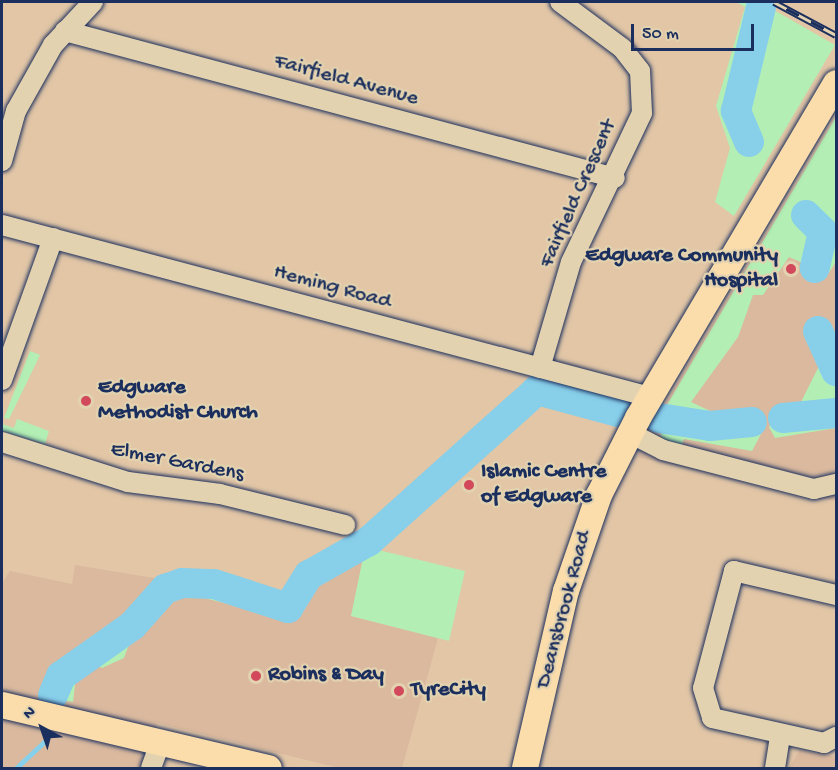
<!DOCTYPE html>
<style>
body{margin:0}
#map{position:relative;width:838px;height:770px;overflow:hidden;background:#e2c6a6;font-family:"Gochi Hand",sans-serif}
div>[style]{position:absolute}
.built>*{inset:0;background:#dab99e}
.green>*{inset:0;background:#b3efb4}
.stream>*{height:5px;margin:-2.5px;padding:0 2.5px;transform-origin:2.5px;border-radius:2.5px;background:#88cfea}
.river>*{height:30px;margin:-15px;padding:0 15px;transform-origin:15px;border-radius:15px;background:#88cfea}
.roads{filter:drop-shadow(0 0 2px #1b2f5e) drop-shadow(0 0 2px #1b2f5e)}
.minor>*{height:20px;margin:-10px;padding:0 10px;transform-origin:10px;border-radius:10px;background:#e3d2af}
.major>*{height:26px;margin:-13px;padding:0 13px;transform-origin:13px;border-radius:13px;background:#faddab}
.rail>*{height:7px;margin-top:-3.5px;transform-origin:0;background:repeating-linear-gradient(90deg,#e3d2af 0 14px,#1b2f5e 0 28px);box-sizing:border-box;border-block:2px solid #1b2f5e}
.dots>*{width:16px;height:16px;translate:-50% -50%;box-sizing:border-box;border:3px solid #e3d2af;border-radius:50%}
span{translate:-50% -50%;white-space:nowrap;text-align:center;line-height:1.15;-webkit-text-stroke:4.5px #e3d2af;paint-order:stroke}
.street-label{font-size:22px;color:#1b2f5e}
.poi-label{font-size:22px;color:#1b2f5e;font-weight:700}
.right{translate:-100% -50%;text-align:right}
.left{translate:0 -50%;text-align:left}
.frame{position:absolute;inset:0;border:3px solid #1b2f5e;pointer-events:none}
.north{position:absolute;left:12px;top:698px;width:60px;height:60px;-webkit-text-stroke:4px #e3d2af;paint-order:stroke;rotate:320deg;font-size:16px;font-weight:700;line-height:24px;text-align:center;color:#1b2f5e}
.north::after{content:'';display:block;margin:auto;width:21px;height:27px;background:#1b2f5e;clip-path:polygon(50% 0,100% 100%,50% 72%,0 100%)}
.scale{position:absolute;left:631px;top:24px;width:123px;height:27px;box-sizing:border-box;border:3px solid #1b2f5e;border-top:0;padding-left:8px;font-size:18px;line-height:21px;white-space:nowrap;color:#1b2f5e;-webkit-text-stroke:4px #e3d2af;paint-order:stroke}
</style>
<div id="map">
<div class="built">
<i style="clip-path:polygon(836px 116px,836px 501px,637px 457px,655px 421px)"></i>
<i style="clip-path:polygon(366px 548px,351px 616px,438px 638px,402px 768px,339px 768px,157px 723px,144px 768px,2px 768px,2px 583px,10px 571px,72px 584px,75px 565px,154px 578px,282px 618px,295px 611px,317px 580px)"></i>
<i style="clip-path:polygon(800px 750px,836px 757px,836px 768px,789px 768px)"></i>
</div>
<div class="green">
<i style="clip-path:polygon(736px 2px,760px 2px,835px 45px,734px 216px,715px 202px,730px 148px,716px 106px,745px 7px)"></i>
<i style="clip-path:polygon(836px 117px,836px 262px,828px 274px,789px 257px,763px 295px,753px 295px,738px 337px,691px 402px,725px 418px,751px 415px,761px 434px,752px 451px,684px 439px,680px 449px,662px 438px,657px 422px)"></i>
<i style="clip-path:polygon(813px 325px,820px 326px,836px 351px,836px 428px,775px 438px,769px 427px,775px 415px,785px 405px,801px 402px,820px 364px)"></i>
<i style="clip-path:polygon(30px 351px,40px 355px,9px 419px,4px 418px)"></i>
<i style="clip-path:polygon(537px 382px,543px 384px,366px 547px,465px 571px,449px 641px,351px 616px,365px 548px,317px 580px,295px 611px,282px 618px,185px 593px,136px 625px,124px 658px,102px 668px,90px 663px,76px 677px,73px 702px,42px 697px,52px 681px,120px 624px,140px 599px,180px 576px,286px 606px,299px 575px,400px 509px,444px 458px)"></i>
<i style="clip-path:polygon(17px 419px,49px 431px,45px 444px,2px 431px,2px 424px,14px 428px)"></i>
</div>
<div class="stream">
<i style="left:16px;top:768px;width:40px;rotate:-43deg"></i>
</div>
<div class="river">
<i style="left:749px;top:142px;width:34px;rotate:-113deg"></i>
<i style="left:736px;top:111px;width:107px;rotate:-76.5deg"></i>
<i style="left:806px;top:215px;width:24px;rotate:45deg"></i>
<i style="left:823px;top:232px;width:37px;rotate:103deg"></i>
<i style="left:818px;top:331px;width:44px;rotate:65.8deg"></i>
<i style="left:659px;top:418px;width:52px;rotate:8.9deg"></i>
<i style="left:710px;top:426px;width:42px;rotate:-5.4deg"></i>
<i style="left:783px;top:418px;width:53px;rotate:-5.4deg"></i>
<i style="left:53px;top:695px;width:21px;rotate:-67deg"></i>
<i style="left:61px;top:676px;width:87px;rotate:-35.2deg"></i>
<i style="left:132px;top:626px;width:50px;rotate:-48.3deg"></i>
<i style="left:165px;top:589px;width:18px;rotate:-19deg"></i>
<i style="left:182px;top:583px;width:32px;rotate:2deg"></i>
<i style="left:214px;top:584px;width:78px;rotate:18deg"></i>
<i style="left:288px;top:608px;width:39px;rotate:-58deg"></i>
<i style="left:309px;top:575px;width:69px;rotate:-29.5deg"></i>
<i style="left:369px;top:541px;width:226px;rotate:-41.9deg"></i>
<i style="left:537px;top:390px;width:84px;rotate:15.2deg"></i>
</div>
<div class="roads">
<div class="minor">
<i style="left:65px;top:31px;width:569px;rotate:14.96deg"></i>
<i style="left:2px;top:161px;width:52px;rotate:-74.4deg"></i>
<i style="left:16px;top:111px;width:76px;rotate:-60.7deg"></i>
<i style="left:53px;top:45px;width:59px;rotate:-47.1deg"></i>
<i style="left:2px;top:225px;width:670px;rotate:14.87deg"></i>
<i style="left:540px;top:368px;width:110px;rotate:-73.7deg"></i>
<i style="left:571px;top:262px;width:165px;rotate:-64.5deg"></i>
<i style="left:642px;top:113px;width:42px;rotate:-92.7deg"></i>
<i style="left:640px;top:71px;width:29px;rotate:-128deg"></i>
<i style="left:622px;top:48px;width:77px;rotate:-143.4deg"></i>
<i style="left:2px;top:380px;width:151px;rotate:-70.2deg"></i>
<i style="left:630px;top:433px;width:37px;rotate:27deg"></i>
<i style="left:663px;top:450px;width:156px;rotate:14.5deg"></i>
<i style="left:814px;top:489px;width:23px;rotate:-13deg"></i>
<i style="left:2px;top:442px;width:132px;rotate:17.6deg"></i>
<i style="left:128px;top:482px;width:93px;rotate:7.4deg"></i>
<i style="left:220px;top:494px;width:129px;rotate:13.9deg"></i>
<i style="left:836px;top:595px;width:105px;rotate:-166.8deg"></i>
<i style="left:734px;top:571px;width:121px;rotate:104.8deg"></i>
<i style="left:703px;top:688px;width:31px;rotate:73deg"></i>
<i style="left:712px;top:718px;width:115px;rotate:12.6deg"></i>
<i style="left:824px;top:743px;width:13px;rotate:-27deg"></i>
<i style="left:151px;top:768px;width:27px;rotate:-70deg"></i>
<i style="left:775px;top:768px;width:33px;rotate:-81deg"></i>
</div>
<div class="major">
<i style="left:2px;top:705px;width:274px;rotate:13.3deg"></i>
<i style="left:525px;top:768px;width:182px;rotate:-77deg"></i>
<i style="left:566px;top:591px;width:102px;rotate:-71deg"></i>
<i style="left:599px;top:495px;width:86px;rotate:-63.1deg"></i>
<i style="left:638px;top:418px;width:389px;rotate:-59.4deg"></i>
</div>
</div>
<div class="rail">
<i style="left:774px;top:2px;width:70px;rotate:28deg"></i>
</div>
<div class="dots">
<i style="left:791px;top:269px;background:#d1495b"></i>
<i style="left:86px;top:401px;background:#d1495b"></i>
<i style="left:469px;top:485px;background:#d1495b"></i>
<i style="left:256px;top:676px;background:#d1495b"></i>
<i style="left:399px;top:691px;background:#d1495b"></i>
</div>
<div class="street-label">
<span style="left:346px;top:81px;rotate:15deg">Fairfield Avenue</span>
<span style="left:579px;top:194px;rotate:-66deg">Fairfield Crescent</span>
<span style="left:332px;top:288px;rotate:15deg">Heming Road</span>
<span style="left:177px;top:463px;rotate:11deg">Elmer Gardens</span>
<span style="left:565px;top:610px;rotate:-75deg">Deansbrook Road</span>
</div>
<div class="poi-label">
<span class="right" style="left:778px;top:269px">Edgware Community<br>Hospital</span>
<span class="left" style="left:98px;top:401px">Edgware<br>Methodist Church</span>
<span class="left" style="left:481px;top:485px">Islamic Centre<br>of Edgware</span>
<span class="left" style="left:268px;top:676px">Robins &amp; Day</span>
<span class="left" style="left:411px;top:691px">TyreCity</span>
</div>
<div class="frame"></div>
<div class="north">N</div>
<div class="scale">50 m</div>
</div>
